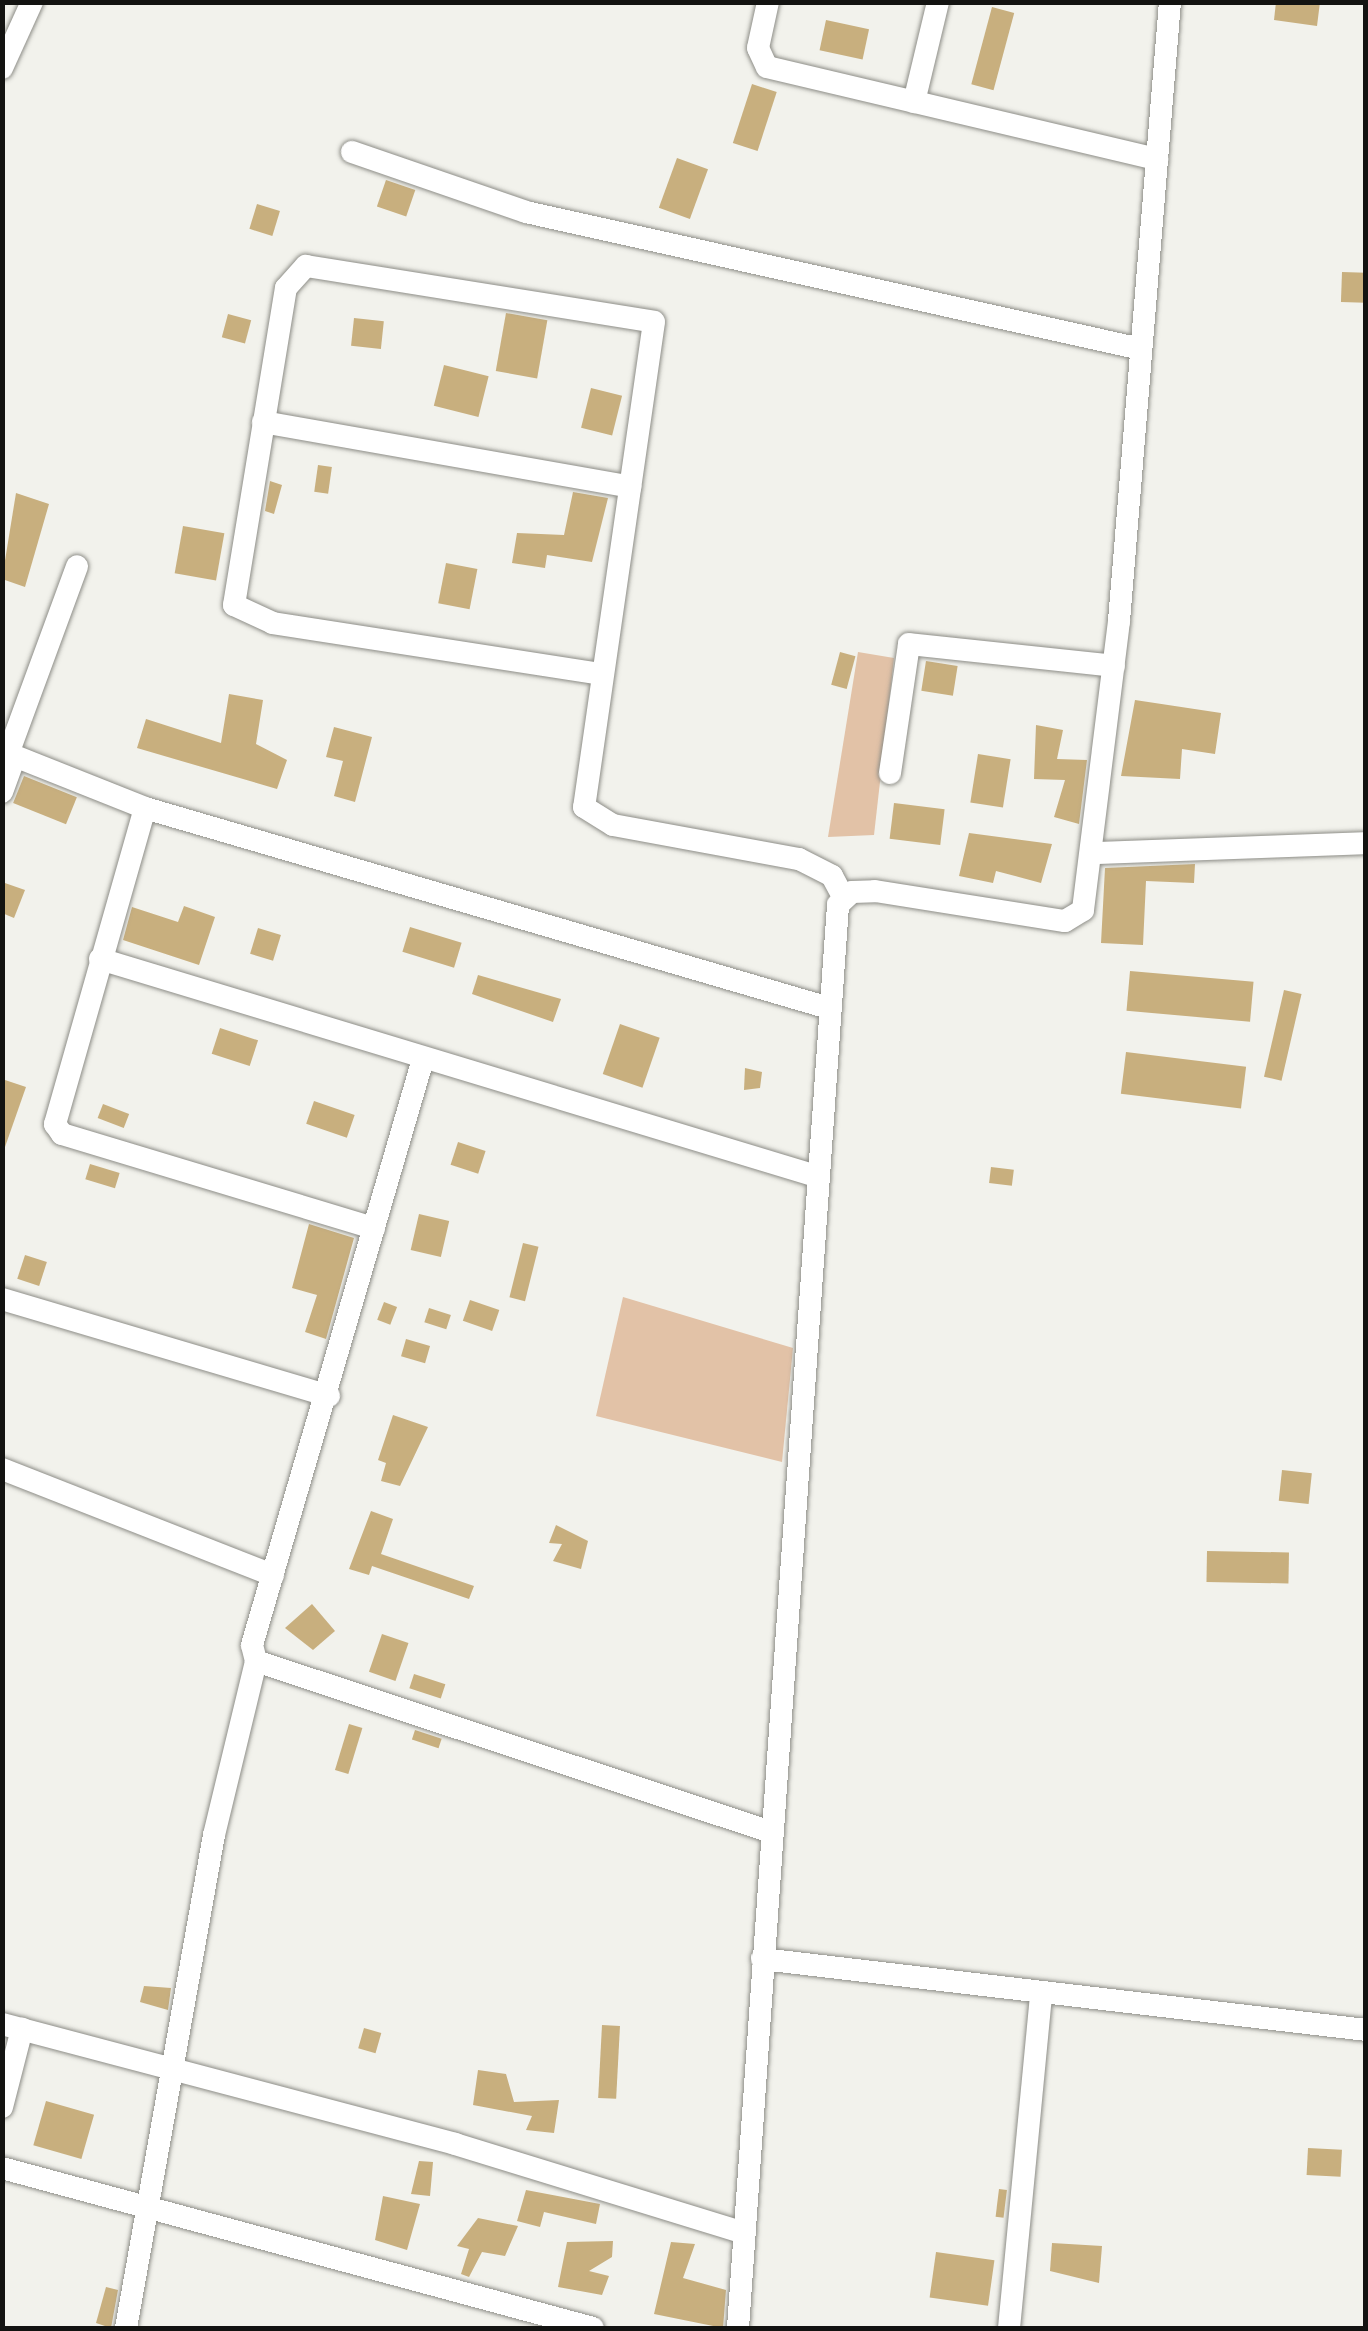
<!DOCTYPE html>
<style>
body{margin:0}
#map{position:relative;width:1368px;height:2331px;overflow:hidden;background:#f2f2ec;font-family:"DM Sans",sans-serif}
div>[style]{position:absolute}
.green>*{inset:0;background:#e2c2a7}
.building>*{inset:0;background:#c8af7e;transform-origin:0 0}
.roads{filter:drop-shadow(0 0 2px #8d8d87) drop-shadow(0 0 2px #8d8d87)}
.minor>*{height:22px;margin:-11px;padding:0 11px;transform-origin:11px;border-radius:11px;background:#fff}
span{translate:-50% -50%;white-space:nowrap;text-align:center;line-height:1.15;-webkit-text-stroke:8px #fffffc;paint-order:stroke}
.frame{position:absolute;inset:0;border:5px solid #131311;pointer-events:none}
</style>
<div id="map">
<div class="green">
<i style="clip-path:polygon(858px 652px,894px 658px,874px 835px,828px 837px)"></i>
<i style="clip-path:polygon(623px 1297px,793px 1348px,782px 1462px,596px 1416px)"></i>
</div>
<div class="building">
<i style="clip-path:polygon(1276px 2px,1320px 2px,1317px 26px,1274px 20px)"></i>
<i style="left:992px;top:7px;width:23px;height:80px;rotate:15deg"></i>
<i style="left:826px;top:20px;width:44px;height:31px;rotate:12deg"></i>
<i style="left:752px;top:84px;width:26px;height:62px;rotate:18deg"></i>
<i style="left:677px;top:158px;width:33px;height:53px;rotate:20deg"></i>
<i style="left:386px;top:180px;width:31px;height:28px;rotate:19deg"></i>
<i style="left:257px;top:204px;width:24px;height:26px;rotate:17deg"></i>
<i style="left:1342px;top:272px;width:24px;height:30px;rotate:2deg"></i>
<i style="left:506px;top:313px;width:42px;height:59px;rotate:10deg"></i>
<i style="left:228px;top:314px;width:24px;height:24px;rotate:15deg"></i>
<i style="left:354px;top:318px;width:30px;height:28px;rotate:6deg"></i>
<i style="left:444px;top:365px;width:46px;height:42px;rotate:14deg"></i>
<i style="left:591px;top:388px;width:32px;height:41px;rotate:14deg"></i>
<i style="left:318px;top:465px;width:14px;height:27px;rotate:8deg"></i>
<i style="clip-path:polygon(270px 481px,282px 485px,274px 514px,265px 511px)"></i>
<i style="clip-path:polygon(573px 492px,608px 498px,592px 562px,547px 555px,545px 568px,512px 563px,517px 533px,564px 535px)"></i>
<i style="clip-path:polygon(16px 493px,49px 504px,25px 587px,2px 579px)"></i>
<i style="left:183px;top:526px;width:42px;height:48px;rotate:10deg"></i>
<i style="left:446px;top:563px;width:32px;height:41px;rotate:11deg"></i>
<i style="left:840px;top:652px;width:16px;height:34px;rotate:15deg"></i>
<i style="left:926px;top:661px;width:32px;height:30px;rotate:9deg"></i>
<i style="clip-path:polygon(229px 694px,263px 700px,256px 744px,287px 760px,277px 789px,137px 748px,146px 719px,221px 743px)"></i>
<i style="clip-path:polygon(1135px 700px,1221px 713px,1215px 754px,1182px 749px,1180px 779px,1121px 776px)"></i>
<i style="clip-path:polygon(1036px 725px,1063px 730px,1057px 759px,1087px 760px,1079px 824px,1054px 817px,1065px 780px,1034px 779px)"></i>
<i style="clip-path:polygon(334px 727px,372px 737px,355px 802px,334px 796px,343px 761px,326px 757px)"></i>
<i style="left:978px;top:754px;width:33px;height:49px;rotate:9deg"></i>
<i style="left:24px;top:776px;width:57px;height:29px;rotate:22deg"></i>
<i style="left:894px;top:803px;width:51px;height:36px;rotate:7deg"></i>
<i style="clip-path:polygon(969px 833px,1052px 844px,1041px 883px,996px 871px,993px 883px,959px 876px)"></i>
<i style="clip-path:polygon(1195px 864px,1194px 883px,1146px 881px,1143px 945px,1101px 943px,1105px 868px)"></i>
<i style="clip-path:polygon(2px 882px,25px 890px,14px 918px,2px 913px)"></i>
<i style="clip-path:polygon(184px 906px,215px 917px,199px 965px,123px 940px,132px 907px,178px 922px)"></i>
<i style="left:410px;top:927px;width:54px;height:26px;rotate:17deg"></i>
<i style="left:258px;top:928px;width:24px;height:27px;rotate:17deg"></i>
<i style="left:1130px;top:971px;width:124px;height:40px;rotate:5deg"></i>
<i style="clip-path:polygon(478px 975px,561px 999px,553px 1022px,472px 994px)"></i>
<i style="left:1284px;top:990px;width:18px;height:89px;rotate:13deg"></i>
<i style="left:620px;top:1024px;width:42px;height:53px;rotate:19deg"></i>
<i style="left:220px;top:1028px;width:40px;height:27px;rotate:18deg"></i>
<i style="left:1126px;top:1052px;width:121px;height:42px;rotate:7deg"></i>
<i style="clip-path:polygon(745px 1068px,762px 1072px,760px 1088px,744px 1090px)"></i>
<i style="clip-path:polygon(5px 1080px,26px 1087px,5px 1147px,2px 1088px)"></i>
<i style="left:314px;top:1101px;width:43px;height:24px;rotate:19deg"></i>
<i style="left:103px;top:1104px;width:28px;height:15px;rotate:21deg"></i>
<i style="left:458px;top:1142px;width:29px;height:24px;rotate:18deg"></i>
<i style="left:90px;top:1164px;width:31px;height:16px;rotate:17deg"></i>
<i style="left:991px;top:1167px;width:23px;height:16px;rotate:7deg"></i>
<i style="left:419px;top:1214px;width:31px;height:37px;rotate:13deg"></i>
<i style="clip-path:polygon(309px 1224px,354px 1238px,326px 1339px,305px 1332px,317px 1295px,292px 1288px)"></i>
<i style="left:523px;top:1243px;width:16px;height:56px;rotate:14deg"></i>
<i style="left:25px;top:1255px;width:23px;height:25px;rotate:18deg"></i>
<i style="left:470px;top:1300px;width:31px;height:22px;rotate:19deg"></i>
<i style="left:384px;top:1302px;width:14px;height:19px;rotate:21deg"></i>
<i style="left:429px;top:1308px;width:23px;height:15px;rotate:18deg"></i>
<i style="left:406px;top:1339px;width:25px;height:18px;rotate:16deg"></i>
<i style="clip-path:polygon(393px 1415px,428px 1427px,400px 1486px,381px 1481px,386px 1463px,378px 1460px)"></i>
<i style="left:1282px;top:1470px;width:30px;height:31px;rotate:6deg"></i>
<i style="clip-path:polygon(371px 1511px,393px 1519px,381px 1554px,474px 1586px,469px 1599px,372px 1566px,369px 1575px,349px 1569px)"></i>
<i style="clip-path:polygon(556px 1525px,588px 1541px,581px 1569px,553px 1561px,562px 1544px,549px 1543px)"></i>
<i style="left:1207px;top:1551px;width:82px;height:31px;rotate:1deg"></i>
<i style="clip-path:polygon(312px 1604px,335px 1631px,313px 1650px,285px 1628px)"></i>
<i style="left:382px;top:1634px;width:28px;height:40px;rotate:19deg"></i>
<i style="left:414px;top:1674px;width:33px;height:15px;rotate:18deg"></i>
<i style="left:349px;top:1724px;width:14px;height:48px;rotate:17deg"></i>
<i style="left:415px;top:1730px;width:28px;height:10px;rotate:18deg"></i>
<i style="clip-path:polygon(144px 1986px,171px 1988px,168px 2010px,140px 2002px)"></i>
<i style="left:602px;top:2025px;width:18px;height:73px;rotate:3deg"></i>
<i style="left:364px;top:2028px;width:18px;height:21px;rotate:16deg"></i>
<i style="clip-path:polygon(478px 2070px,506px 2074px,514px 2102px,559px 2100px,554px 2133px,526px 2130px,532px 2116px,473px 2105px)"></i>
<i style="left:46px;top:2101px;width:50px;height:46px;rotate:16deg"></i>
<i style="left:1308px;top:2148px;width:34px;height:27px;rotate:3deg"></i>
<i style="clip-path:polygon(419px 2161px,433px 2162px,430px 2196px,411px 2194px)"></i>
<i style="left:999px;top:2189px;width:8px;height:28px;rotate:7deg"></i>
<i style="clip-path:polygon(526px 2190px,600px 2204px,596px 2224px,544px 2212px,540px 2227px,517px 2221px)"></i>
<i style="clip-path:polygon(383px 2196px,420px 2204px,407px 2250px,375px 2240px)"></i>
<i style="clip-path:polygon(478px 2218px,518px 2226px,505px 2256px,482px 2252px,469px 2277px,461px 2274px,469px 2249px,457px 2246px)"></i>
<i style="clip-path:polygon(613px 2241px,612px 2257px,589px 2271px,609px 2276px,602px 2295px,558px 2287px,567px 2242px)"></i>
<i style="clip-path:polygon(671px 2242px,695px 2244px,683px 2278px,726px 2290px,723px 2328px,654px 2314px)"></i>
<i style="clip-path:polygon(1052px 2243px,1102px 2246px,1099px 2283px,1050px 2271px)"></i>
<i style="left:936px;top:2252px;width:59px;height:46px;rotate:8deg"></i>
<i style="clip-path:polygon(106px 2287px,118px 2290px,111px 2328px,96px 2323px)"></i>
</div>
<div class="roads">
<div class="minor">
<i style="left:768px;top:2px;width:47px;rotate:102.3deg"></i>
<i style="left:758px;top:48px;width:21px;rotate:65deg"></i>
<i style="left:767px;top:67px;width:401px;rotate:13.3deg"></i>
<i style="left:2px;top:68px;width:72px;rotate:-65.6deg"></i>
<i style="left:914px;top:102px;width:103px;rotate:-76.5deg"></i>
<i style="left:352px;top:152px;width:184px;rotate:19deg"></i>
<i style="left:526px;top:212px;width:630px;rotate:12.56deg"></i>
<i style="left:263px;top:422px;width:373px;rotate:10deg"></i>
<i style="left:601px;top:674px;width:332px;rotate:-171.2deg"></i>
<i style="left:273px;top:623px;width:43px;rotate:-155.2deg"></i>
<i style="left:234px;top:605px;width:321px;rotate:-80.7deg"></i>
<i style="left:286px;top:288px;width:30px;rotate:-48deg"></i>
<i style="left:306px;top:266px;width:352px;rotate:9.1deg"></i>
<i style="left:654px;top:322px;width:490px;rotate:98.2deg"></i>
<i style="left:584px;top:807px;width:34px;rotate:32deg"></i>
<i style="left:613px;top:825px;width:189px;rotate:10.4deg"></i>
<i style="left:799px;top:859px;width:37px;rotate:27deg"></i>
<i style="left:832px;top:876px;width:24px;rotate:62deg"></i>
<i style="left:2px;top:751px;width:154px;rotate:21.7deg"></i>
<i style="left:145px;top:808px;width:713px;rotate:16.3deg"></i>
<i style="left:8px;top:754px;width:200px;rotate:-69.8deg"></i>
<i style="left:890px;top:773px;width:130px;rotate:-81.6deg"></i>
<i style="left:909px;top:644px;width:206px;rotate:6.1deg"></i>
<i style="left:2px;top:792px;width:38px;rotate:-70deg"></i>
<i style="left:145px;top:808px;width:329px;rotate:105.9deg"></i>
<i style="left:55px;top:1124px;width:12px;rotate:55deg"></i>
<i style="left:62px;top:1134px;width:326px;rotate:16.8deg"></i>
<i style="left:1095px;top:853px;width:271px;rotate:-2.1deg"></i>
<i style="left:100px;top:959px;width:748px;rotate:16.86deg"></i>
<i style="left:2px;top:1299px;width:341px;rotate:16.5deg"></i>
<i style="left:2px;top:1469px;width:291px;rotate:21.4deg"></i>
<i style="left:256px;top:1661px;width:543px;rotate:18.37deg"></i>
<i style="left:762px;top:1959px;width:608px;rotate:6.7deg"></i>
<i style="left:2px;top:2024px;width:469px;rotate:14.8deg"></i>
<i style="left:455px;top:2144px;width:302px;rotate:17.1deg"></i>
<i style="left:2px;top:2107px;width:81px;rotate:-75.6deg"></i>
<i style="left:2px;top:2168px;width:612px;rotate:15.15deg"></i>
<i style="left:126px;top:2328px;width:501px;rotate:-79.88deg"></i>
<i style="left:214px;top:1835px;width:179px;rotate:-76.4deg"></i>
<i style="left:256px;top:1661px;width:16px;rotate:-104deg"></i>
<i style="left:252px;top:1645px;width:610px;rotate:-73.73deg"></i>
<i style="left:738px;top:2328px;width:1427px;rotate:-85.98deg"></i>
<i style="left:838px;top:905px;width:19px;rotate:-43deg"></i>
<i style="left:852px;top:892px;width:23px;rotate:-2deg"></i>
<i style="left:875px;top:891px;width:192px;rotate:9deg"></i>
<i style="left:1065px;top:921px;width:21px;rotate:-31deg"></i>
<i style="left:1083px;top:910px;width:291px;rotate:-82.9deg"></i>
<i style="left:1119px;top:621px;width:621px;rotate:-85.29deg"></i>
<i style="left:1009px;top:2328px;width:337px;rotate:-84.5deg"></i>
</div>
</div>
<div class="frame"></div>
</div>
